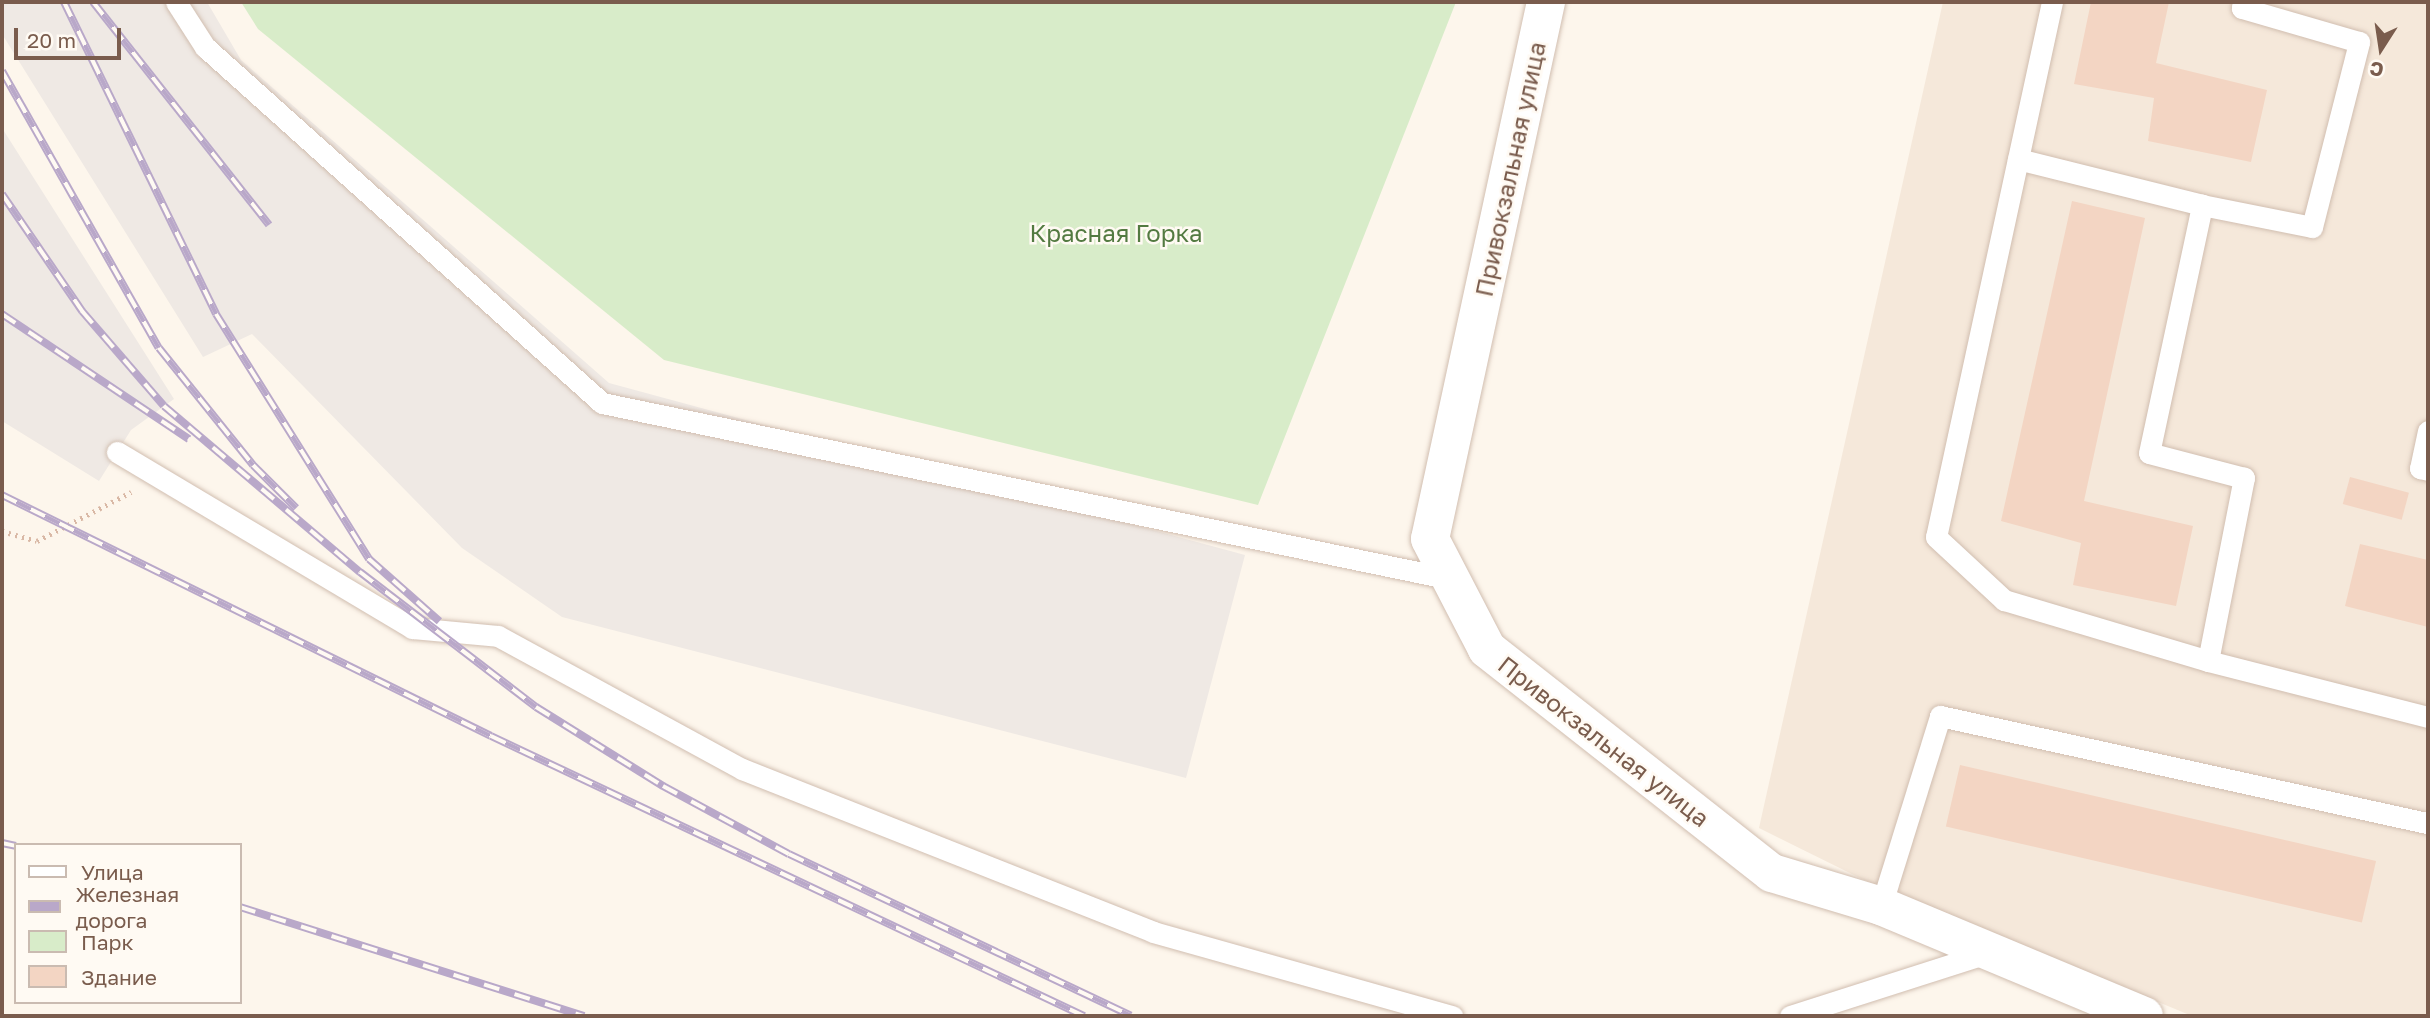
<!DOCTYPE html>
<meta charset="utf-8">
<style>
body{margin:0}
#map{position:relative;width:2430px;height:1018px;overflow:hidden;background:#fdf6ec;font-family:"Golos Text",sans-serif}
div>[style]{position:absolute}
.residential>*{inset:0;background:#f5e8da}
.industrial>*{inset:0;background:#efe9e4}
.green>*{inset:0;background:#d8ecc9}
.building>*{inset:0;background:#f3d5c3;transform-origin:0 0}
.path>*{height:4.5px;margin-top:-2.25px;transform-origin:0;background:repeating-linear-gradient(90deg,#d9b8a5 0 2px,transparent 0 7px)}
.roads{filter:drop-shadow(0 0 2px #d1beb0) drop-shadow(0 0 2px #d1beb0)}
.service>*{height:21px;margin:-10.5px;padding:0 10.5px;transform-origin:10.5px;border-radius:10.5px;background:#fff}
.minor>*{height:38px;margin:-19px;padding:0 19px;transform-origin:19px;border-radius:19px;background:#fff}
.rail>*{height:8px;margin-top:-4px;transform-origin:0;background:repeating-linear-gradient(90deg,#fffaf3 0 16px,#b9a8c9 0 32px);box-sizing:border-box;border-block:2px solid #b9a8c9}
span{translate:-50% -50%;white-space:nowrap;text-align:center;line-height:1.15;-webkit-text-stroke:5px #fffaf3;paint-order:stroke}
.street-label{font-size:24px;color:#7a5c4d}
.park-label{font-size:24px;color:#537a41}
.frame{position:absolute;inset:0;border:4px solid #7a5c4d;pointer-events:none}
.legend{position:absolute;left:14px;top:843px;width:228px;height:161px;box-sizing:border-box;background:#fffaf3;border:2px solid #cabbb1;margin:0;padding:9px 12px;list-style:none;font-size:21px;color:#7a5c4d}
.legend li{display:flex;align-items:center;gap:14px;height:35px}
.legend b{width:35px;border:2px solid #cabbb1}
.north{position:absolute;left:2346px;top:14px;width:70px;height:70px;-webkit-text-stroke:5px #fffaf3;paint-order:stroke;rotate:192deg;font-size:19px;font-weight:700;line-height:28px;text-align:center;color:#7a5c4d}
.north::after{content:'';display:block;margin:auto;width:24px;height:32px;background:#7a5c4d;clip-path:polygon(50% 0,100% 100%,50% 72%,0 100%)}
.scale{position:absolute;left:14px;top:28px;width:107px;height:32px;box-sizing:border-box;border:4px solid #7a5c4d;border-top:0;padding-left:9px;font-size:21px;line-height:24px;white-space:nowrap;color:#7a5c4d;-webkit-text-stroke:5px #fffaf3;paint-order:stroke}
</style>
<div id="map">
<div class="residential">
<i style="clip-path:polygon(1943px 2px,2428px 2px,2428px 1016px,2192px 1016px,1866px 881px,1759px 828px)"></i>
</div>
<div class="industrial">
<i style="clip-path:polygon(2px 2px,207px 2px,241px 60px,609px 383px,1245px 555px,1186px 778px,562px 617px,462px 548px,252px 334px,203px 357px,2px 34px)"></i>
<i style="clip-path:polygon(2px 128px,174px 399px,131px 430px,99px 481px,2px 421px)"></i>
</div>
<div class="green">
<i style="clip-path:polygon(241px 2px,1456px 2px,1258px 505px,664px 360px,258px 29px)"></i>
</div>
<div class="building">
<i style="clip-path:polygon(2091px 2px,2169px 2px,2156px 63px,2267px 90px,2251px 162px,2148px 141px,2154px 98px,2074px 84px)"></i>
<i style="clip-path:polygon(2072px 201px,2145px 218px,2084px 501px,2193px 526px,2176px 606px,2073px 585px,2081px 543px,2001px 521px)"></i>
<i style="left:2350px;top:477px;width:61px;height:28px;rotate:15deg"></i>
<i style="clip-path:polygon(2360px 544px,2428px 560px,2428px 627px,2345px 606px)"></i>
<i style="left:1960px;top:765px;width:427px;height:63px;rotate:13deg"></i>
</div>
<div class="path">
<i style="left:2px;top:531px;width:36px;rotate:16deg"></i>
<i style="left:37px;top:541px;width:106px;rotate:-27.5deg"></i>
</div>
<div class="roads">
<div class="service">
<i style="left:176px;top:2px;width:54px;rotate:57.2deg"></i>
<i style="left:205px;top:47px;width:533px;rotate:41.88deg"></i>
<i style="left:602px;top:403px;width:867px;rotate:11.71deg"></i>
<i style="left:2052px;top:2px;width:547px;rotate:102.23deg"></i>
<i style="left:1936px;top:537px;width:93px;rotate:42.8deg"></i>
<i style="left:2004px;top:600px;width:213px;rotate:16.6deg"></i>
<i style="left:2208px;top:661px;width:227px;rotate:14.3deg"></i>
<i style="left:2018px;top:159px;width:190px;rotate:14deg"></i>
<i style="left:2428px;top:431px;width:38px;rotate:102deg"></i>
<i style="left:2420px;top:468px;width:8px;rotate:14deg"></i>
<i style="left:117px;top:452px;width:344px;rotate:30.8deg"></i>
<i style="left:412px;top:628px;width:86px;rotate:5.3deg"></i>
<i style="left:498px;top:636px;width:278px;rotate:28.6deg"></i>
<i style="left:742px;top:769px;width:442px;rotate:21.6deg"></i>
<i style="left:1153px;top:932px;width:311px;rotate:15.7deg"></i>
<i style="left:2208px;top:661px;width:187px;rotate:-78.9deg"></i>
<i style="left:2244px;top:478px;width:98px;rotate:-165.3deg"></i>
<i style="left:2149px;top:453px;width:254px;rotate:-77.9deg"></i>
<i style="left:2202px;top:205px;width:112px;rotate:11.3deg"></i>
<i style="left:2312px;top:227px;width:191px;rotate:-75.7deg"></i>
<i style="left:2359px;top:42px;width:122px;rotate:-163.8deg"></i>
<i style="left:2242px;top:8px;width:6px;rotate:-81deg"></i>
<i style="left:1881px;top:906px;width:199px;rotate:-72.7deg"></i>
<i style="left:1940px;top:716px;width:500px;rotate:12.4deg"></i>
<i style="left:1790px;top:1016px;width:208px;rotate:-17.7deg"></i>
</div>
<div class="minor">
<i style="left:1546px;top:2px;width:549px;rotate:102.19deg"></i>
<i style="left:1430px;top:539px;width:124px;rotate:62.6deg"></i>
<i style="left:1487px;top:649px;width:362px;rotate:38.2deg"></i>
<i style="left:1772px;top:873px;width:114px;rotate:16.8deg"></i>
<i style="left:1881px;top:906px;width:285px;rotate:22.7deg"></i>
</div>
</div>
<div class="rail">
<i style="left:64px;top:2px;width:347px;rotate:64deg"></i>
<i style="left:216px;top:314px;width:289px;rotate:58deg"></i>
<i style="left:369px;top:559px;width:94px;rotate:41.5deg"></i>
<i style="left:93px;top:2px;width:284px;rotate:51.7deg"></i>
<i style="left:2px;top:71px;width:318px;rotate:60.5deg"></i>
<i style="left:159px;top:348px;width:150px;rotate:51.2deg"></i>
<i style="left:253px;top:465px;width:61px;rotate:45deg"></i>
<i style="left:2px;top:194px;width:142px;rotate:55.6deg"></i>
<i style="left:82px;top:311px;width:125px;rotate:49.2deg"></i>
<i style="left:164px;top:406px;width:257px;rotate:40.3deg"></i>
<i style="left:360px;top:572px;width:222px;rotate:37.5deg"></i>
<i style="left:536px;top:707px;width:150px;rotate:31.9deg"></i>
<i style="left:663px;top:786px;width:143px;rotate:28.4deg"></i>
<i style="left:789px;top:854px;width:378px;rotate:25.3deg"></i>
<i style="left:2px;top:314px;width:225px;rotate:33.8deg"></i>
<i style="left:2px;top:495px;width:545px;rotate:26.24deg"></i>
<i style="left:491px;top:736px;width:656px;rotate:25.28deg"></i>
<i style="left:2px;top:843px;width:14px;rotate:12deg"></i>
<i style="left:240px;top:907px;width:361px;rotate:17.6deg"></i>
</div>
<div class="street-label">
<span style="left:1510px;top:169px;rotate:-78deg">Привокзальная улица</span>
<span style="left:1604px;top:741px;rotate:38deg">Привокзальная улица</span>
</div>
<div class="park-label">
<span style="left:1116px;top:233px">Красная Горка</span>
</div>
<div class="frame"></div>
<ul class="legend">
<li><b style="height:9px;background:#fff"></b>Улица</li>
<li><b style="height:9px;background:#b9a8c9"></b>Железная дорога</li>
<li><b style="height:19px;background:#d8ecc9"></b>Парк</li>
<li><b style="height:19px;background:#f3d5c3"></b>Здание</li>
</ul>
<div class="north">С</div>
<div class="scale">20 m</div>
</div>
